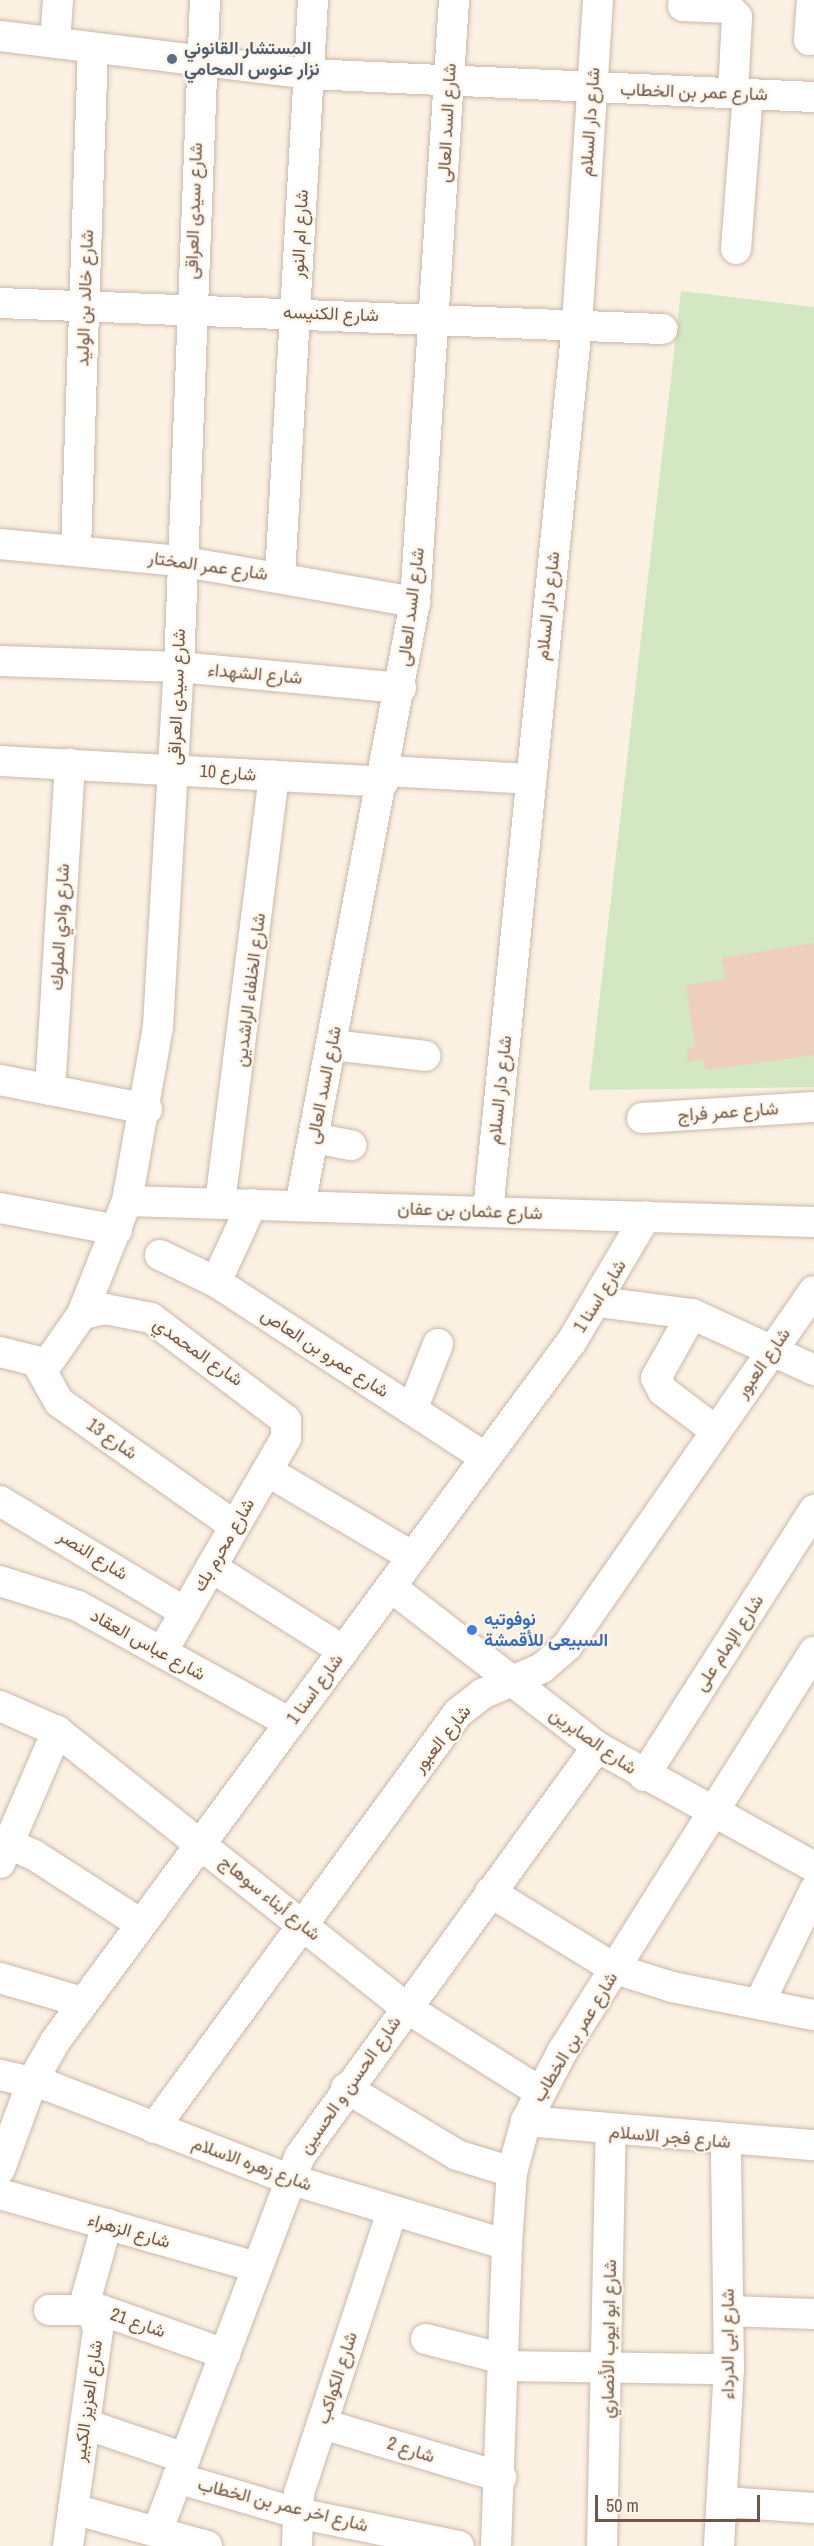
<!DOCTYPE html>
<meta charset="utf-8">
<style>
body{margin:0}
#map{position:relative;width:814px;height:2546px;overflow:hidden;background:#fbf1e3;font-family:"Archivo Narrow",Vazirmatn,sans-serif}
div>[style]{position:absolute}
.green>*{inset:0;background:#d3e7c3}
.building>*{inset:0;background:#eecebc}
.roads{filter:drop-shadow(0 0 2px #cbb8aa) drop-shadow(0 0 2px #cbb8aa)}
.minor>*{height:30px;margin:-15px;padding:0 15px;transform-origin:15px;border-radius:15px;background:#fff}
.dots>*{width:16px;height:16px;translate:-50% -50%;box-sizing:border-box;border:3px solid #fef5e9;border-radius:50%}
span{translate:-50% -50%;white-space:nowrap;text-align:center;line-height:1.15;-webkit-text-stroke:4.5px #fef5e9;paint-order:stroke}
.service-label{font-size:18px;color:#4e5e75;font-weight:700}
.left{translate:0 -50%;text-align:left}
.street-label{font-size:18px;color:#71574b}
.shop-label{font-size:18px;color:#366cbe;font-weight:700}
.scale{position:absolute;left:595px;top:2495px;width:165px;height:27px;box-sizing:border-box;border:3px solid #71574b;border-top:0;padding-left:8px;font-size:18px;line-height:21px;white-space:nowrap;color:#71574b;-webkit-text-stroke:4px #fef5e9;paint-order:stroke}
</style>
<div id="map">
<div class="green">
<i style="clip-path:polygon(681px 291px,814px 307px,814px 1087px,589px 1090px)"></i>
</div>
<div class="building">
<i style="clip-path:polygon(814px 943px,814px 1055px,705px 1070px,704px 1059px,687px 1062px,688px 1048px,695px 1047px,686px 985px,726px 979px,722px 958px)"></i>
</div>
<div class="roads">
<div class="minor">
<i style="left:683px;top:6px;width:46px;rotate:2.5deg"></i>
<i style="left:729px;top:8px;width:12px;rotate:48deg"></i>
<i style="left:737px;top:17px;width:76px;rotate:93deg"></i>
<i style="left:0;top:36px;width:311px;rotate:7deg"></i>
<i style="left:309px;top:74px;width:506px;rotate:2.61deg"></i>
<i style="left:809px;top:40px;width:40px;rotate:-85.7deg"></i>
<i style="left:55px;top:43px;width:43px;rotate:-86deg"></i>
<i style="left:736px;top:249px;width:155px;rotate:-85.6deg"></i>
<i style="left:0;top:303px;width:663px;rotate:2.25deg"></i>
<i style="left:0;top:544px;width:181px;rotate:5.4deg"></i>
<i style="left:180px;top:561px;width:239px;rotate:9.9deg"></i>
<i style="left:76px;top:549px;width:501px;rotate:-88.06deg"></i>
<i style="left:280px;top:576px;width:577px;rotate:-86.72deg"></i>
<i style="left:0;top:661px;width:179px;rotate:1.9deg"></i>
<i style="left:179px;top:667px;width:223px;rotate:5.4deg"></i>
<i style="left:0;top:761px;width:384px;rotate:3.1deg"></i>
<i style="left:385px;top:771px;width:146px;rotate:3.1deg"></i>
<i style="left:332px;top:1045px;width:94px;rotate:6.7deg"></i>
<i style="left:0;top:1080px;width:150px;rotate:11.2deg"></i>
<i style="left:50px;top:1090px;width:327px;rotate:-86.5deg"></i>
<i style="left:642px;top:1118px;width:172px;rotate:-3.7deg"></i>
<i style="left:314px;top:1138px;width:38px;rotate:11deg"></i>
<i style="left:127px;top:1201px;width:687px;rotate:1.75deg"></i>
<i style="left:220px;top:1203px;width:431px;rotate:-82.8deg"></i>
<i style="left:300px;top:1206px;width:615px;rotate:-79.22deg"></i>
<i style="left:415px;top:602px;width:603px;rotate:-86.29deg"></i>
<i style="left:0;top:1208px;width:119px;rotate:10.6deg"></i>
<i style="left:488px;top:1211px;width:890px;rotate:-84.26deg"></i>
<i style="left:577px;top:325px;width:326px;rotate:-86.3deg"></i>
<i style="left:160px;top:1255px;width:62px;rotate:25.7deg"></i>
<i style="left:216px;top:1282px;width:322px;rotate:33.1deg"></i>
<i style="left:216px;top:1282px;width:86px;rotate:-65.2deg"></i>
<i style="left:599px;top:1302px;width:94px;rotate:7.4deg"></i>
<i style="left:692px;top:1314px;width:134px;rotate:24.7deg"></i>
<i style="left:82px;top:1314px;width:24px;rotate:-12deg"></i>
<i style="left:105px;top:1309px;width:47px;rotate:11.1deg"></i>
<i style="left:151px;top:1318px;width:169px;rotate:37.1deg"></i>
<i style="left:286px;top:1420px;width:18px;rotate:90deg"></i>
<i style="left:286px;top:1438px;width:247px;rotate:120.1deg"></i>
<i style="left:692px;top:1314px;width:73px;rotate:119.4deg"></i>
<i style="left:656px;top:1378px;width:15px;rotate:62deg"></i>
<i style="left:663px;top:1391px;width:66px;rotate:37deg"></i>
<i style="left:0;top:1352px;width:37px;rotate:14deg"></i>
<i style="left:36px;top:1361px;width:47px;rotate:60.7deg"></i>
<i style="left:59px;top:1402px;width:215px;rotate:35.2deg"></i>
<i style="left:43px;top:1370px;width:68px;rotate:-55.1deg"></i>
<i style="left:82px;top:1314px;width:122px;rotate:-68.3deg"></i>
<i style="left:127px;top:1201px;width:177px;rotate:-79.9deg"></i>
<i style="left:158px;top:1027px;width:361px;rotate:-86.7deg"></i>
<i style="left:179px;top:667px;width:668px;rotate:-87.77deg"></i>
<i style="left:412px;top:1410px;width:71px;rotate:-68.5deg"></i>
<i style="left:267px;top:1471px;width:169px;rotate:30.5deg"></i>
<i style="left:0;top:1501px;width:216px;rotate:31deg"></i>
<i style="left:211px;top:1567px;width:157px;rotate:32.3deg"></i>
<i style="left:0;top:1581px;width:82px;rotate:17.8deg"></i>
<i style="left:78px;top:1606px;width:242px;rotate:28.9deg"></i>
<i style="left:391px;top:1587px;width:261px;rotate:37.8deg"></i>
<i style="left:597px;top:1747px;width:248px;rotate:28.9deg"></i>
<i style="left:0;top:1706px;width:62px;rotate:23.7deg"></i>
<i style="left:57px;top:1731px;width:444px;rotate:38.4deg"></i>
<i style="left:405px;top:2007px;width:160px;rotate:32.2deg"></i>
<i style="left:644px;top:1776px;width:316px;rotate:-57.4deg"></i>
<i style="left:0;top:1840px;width:37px;rotate:24deg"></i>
<i style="left:34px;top:1855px;width:127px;rotate:32.8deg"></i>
<i style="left:0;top:1863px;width:144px;rotate:-66.6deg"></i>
<i style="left:490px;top:1892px;width:147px;rotate:31.6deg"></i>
<i style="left:615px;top:1969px;width:60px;rotate:17.5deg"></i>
<i style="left:672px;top:1987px;width:145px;rotate:11.2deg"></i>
<i style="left:0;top:1978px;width:85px;rotate:16.3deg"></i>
<i style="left:759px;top:2004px;width:126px;rotate:-64deg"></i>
<i style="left:0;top:2075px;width:50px;rotate:12.7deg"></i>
<i style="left:49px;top:2086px;width:257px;rotate:21.2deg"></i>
<i style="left:289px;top:2179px;width:228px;rotate:16.8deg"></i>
<i style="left:346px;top:2088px;width:130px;rotate:31.1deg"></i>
<i style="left:457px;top:2155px;width:58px;rotate:17.2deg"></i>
<i style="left:526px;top:2121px;width:289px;rotate:4.8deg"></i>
<i style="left:154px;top:2128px;width:514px;rotate:-53.78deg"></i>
<i style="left:458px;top:1713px;width:31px;rotate:-38deg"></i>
<i style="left:482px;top:1694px;width:65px;rotate:-23.4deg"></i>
<i style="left:542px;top:1668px;width:33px;rotate:-41deg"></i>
<i style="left:567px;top:1646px;width:432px;rotate:-55.2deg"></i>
<i style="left:0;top:2169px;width:95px;rotate:-69.7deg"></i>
<i style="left:33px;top:2080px;width:46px;rotate:-60.1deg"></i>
<i style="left:56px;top:2040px;width:869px;rotate:-53.57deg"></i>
<i style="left:572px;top:1341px;width:145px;rotate:-59.4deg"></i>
<i style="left:0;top:2194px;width:267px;rotate:15.9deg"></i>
<i style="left:49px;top:2310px;width:52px"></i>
<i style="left:101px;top:2310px;width:132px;rotate:19.5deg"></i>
<i style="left:728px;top:2311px;width:86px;rotate:2deg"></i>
<i style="left:426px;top:2339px;width:81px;rotate:14.4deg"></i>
<i style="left:503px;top:2366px;width:226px;rotate:0.8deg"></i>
<i style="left:85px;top:2424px;width:106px;rotate:18.8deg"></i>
<i style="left:322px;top:2424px;width:187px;rotate:16.5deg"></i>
<i style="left:177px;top:2478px;width:125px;rotate:16.3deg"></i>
<i style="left:297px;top:2513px;width:165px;rotate:11.5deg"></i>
<i style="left:724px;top:2502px;width:90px;rotate:3.8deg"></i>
<i style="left:73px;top:2509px;width:139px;rotate:15.4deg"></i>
<i style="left:157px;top:2532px;width:402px;rotate:-69.2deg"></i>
<i style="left:300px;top:2156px;width:505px;rotate:-54.01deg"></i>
<i style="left:68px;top:2546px;width:219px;rotate:-82.1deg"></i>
<i style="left:98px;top:2329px;width:36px;rotate:-108deg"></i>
<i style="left:87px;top:2295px;width:74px;rotate:-74.3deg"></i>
<i style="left:297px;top:2546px;width:53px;rotate:-87.8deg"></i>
<i style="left:299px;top:2493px;width:296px;rotate:-71.7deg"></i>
<i style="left:496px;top:2546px;width:301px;rotate:-87.9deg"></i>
<i style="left:507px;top:2245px;width:73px;rotate:-86.1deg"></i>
<i style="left:512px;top:2172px;width:53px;rotate:-74.6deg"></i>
<i style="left:526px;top:2121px;width:78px;rotate:-62.4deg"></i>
<i style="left:562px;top:2052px;width:473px;rotate:-57.8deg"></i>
<i style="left:602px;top:2546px;width:414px;rotate:-88.8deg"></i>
<i style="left:719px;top:2546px;width:177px;rotate:-86.8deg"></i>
<i style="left:729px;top:2369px;width:227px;rotate:-90.8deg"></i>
</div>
</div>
<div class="dots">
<i style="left:172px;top:59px;background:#5c6f8a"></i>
<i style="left:472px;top:1630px;background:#3f7fe0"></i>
</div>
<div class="service-label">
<span class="left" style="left:184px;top:59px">المستشار القانوني<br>نزار عنوس المحامي</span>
</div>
<div class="street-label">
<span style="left:694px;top:92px;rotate:2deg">شارع عمر بن الخطاب</span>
<span style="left:590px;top:122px;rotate:-86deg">شارع دار السلام</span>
<span style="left:447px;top:123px;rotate:-87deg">شارع السد العالى</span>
<span style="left:194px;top:211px;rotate:-88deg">شارع سيدى العراقى</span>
<span style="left:300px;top:234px;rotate:-87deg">شارع ام النور</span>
<span style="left:85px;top:298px;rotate:-88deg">شارع خالد بن الوليد</span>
<span style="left:331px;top:314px;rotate:2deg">شارع الكنيسه</span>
<span style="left:208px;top:566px;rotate:8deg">شارع عمر المختار</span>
<span style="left:548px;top:606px;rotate:-84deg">شارع دار السلام</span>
<span style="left:411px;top:607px;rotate:-83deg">شارع السد العالى</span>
<span style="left:255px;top:674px;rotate:5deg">شارع الشهداء</span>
<span style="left:177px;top:697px;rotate:-88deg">شارع سيدى العراقى</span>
<span style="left:228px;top:773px;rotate:4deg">شارع 10</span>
<span style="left:60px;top:927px;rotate:-87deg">شارع وادي الملوك</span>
<span style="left:250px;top:990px;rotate:-83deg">شارع الخلفاء الراشدين</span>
<span style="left:324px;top:1085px;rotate:-79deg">شارع السد العالى</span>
<span style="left:500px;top:1090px;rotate:-84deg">شارع دار السلام</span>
<span style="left:728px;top:1112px;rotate:-4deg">شارع عمر فراج</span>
<span style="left:470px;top:1211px;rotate:2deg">شارع عثمان بن عفان</span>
<span style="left:600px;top:1296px;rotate:-58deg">شارع اسنا 1</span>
<span style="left:198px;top:1352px;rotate:35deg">شارع المحمدي</span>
<span style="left:325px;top:1353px;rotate:33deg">شارع عمرو بن العاص</span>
<span style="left:763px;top:1363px;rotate:-55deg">شارع العبور</span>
<span style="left:112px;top:1439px;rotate:35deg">شارع 13</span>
<span style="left:224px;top:1545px;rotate:-60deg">شارع محرم بك</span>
<span style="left:93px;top:1555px;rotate:32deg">شارع النصر</span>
<span style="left:729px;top:1643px;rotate:-57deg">شارع الإمام على</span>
<span style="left:148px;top:1645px;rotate:29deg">شارع عباس العقاد</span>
<span style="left:315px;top:1689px;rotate:-54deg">شارع اسنا 1</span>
<span style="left:442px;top:1739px;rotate:-51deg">شارع العبور</span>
<span style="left:593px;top:1741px;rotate:35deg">شارع الصابرين</span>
<span style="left:270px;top:1898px;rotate:39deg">شارع أبناء سوهاج</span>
<span style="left:575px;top:2037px;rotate:-59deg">شارع عمر بن الخطاب</span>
<span style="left:350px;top:2085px;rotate:-55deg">شارع الحسن و الحسين</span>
<span style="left:670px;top:2137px;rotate:5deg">شارع فجر الاسلام</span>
<span style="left:252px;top:2164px;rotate:20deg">شارع زهره الاسلام</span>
<span style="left:129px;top:2231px;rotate:16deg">شارع الزهراء</span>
<span style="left:138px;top:2323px;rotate:19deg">شارع 21</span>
<span style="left:609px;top:2339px;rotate:-89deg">شارع ابو ايوب الأنصاري</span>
<span style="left:728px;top:2344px;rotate:-90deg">شارع ابى الدرداء</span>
<span style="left:337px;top:2378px;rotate:-72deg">شارع الكواكب</span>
<span style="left:88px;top:2401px;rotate:-82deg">شارع العزيز الكبير</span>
<span style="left:411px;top:2450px;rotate:17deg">شارع 2</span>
<span style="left:283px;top:2505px;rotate:14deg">شارع اخر عمر بن الخطاب</span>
</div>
<div class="shop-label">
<span class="left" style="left:484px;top:1630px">نوفوتيه<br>السبيعى للأقمشة</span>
</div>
<div class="scale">50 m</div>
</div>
